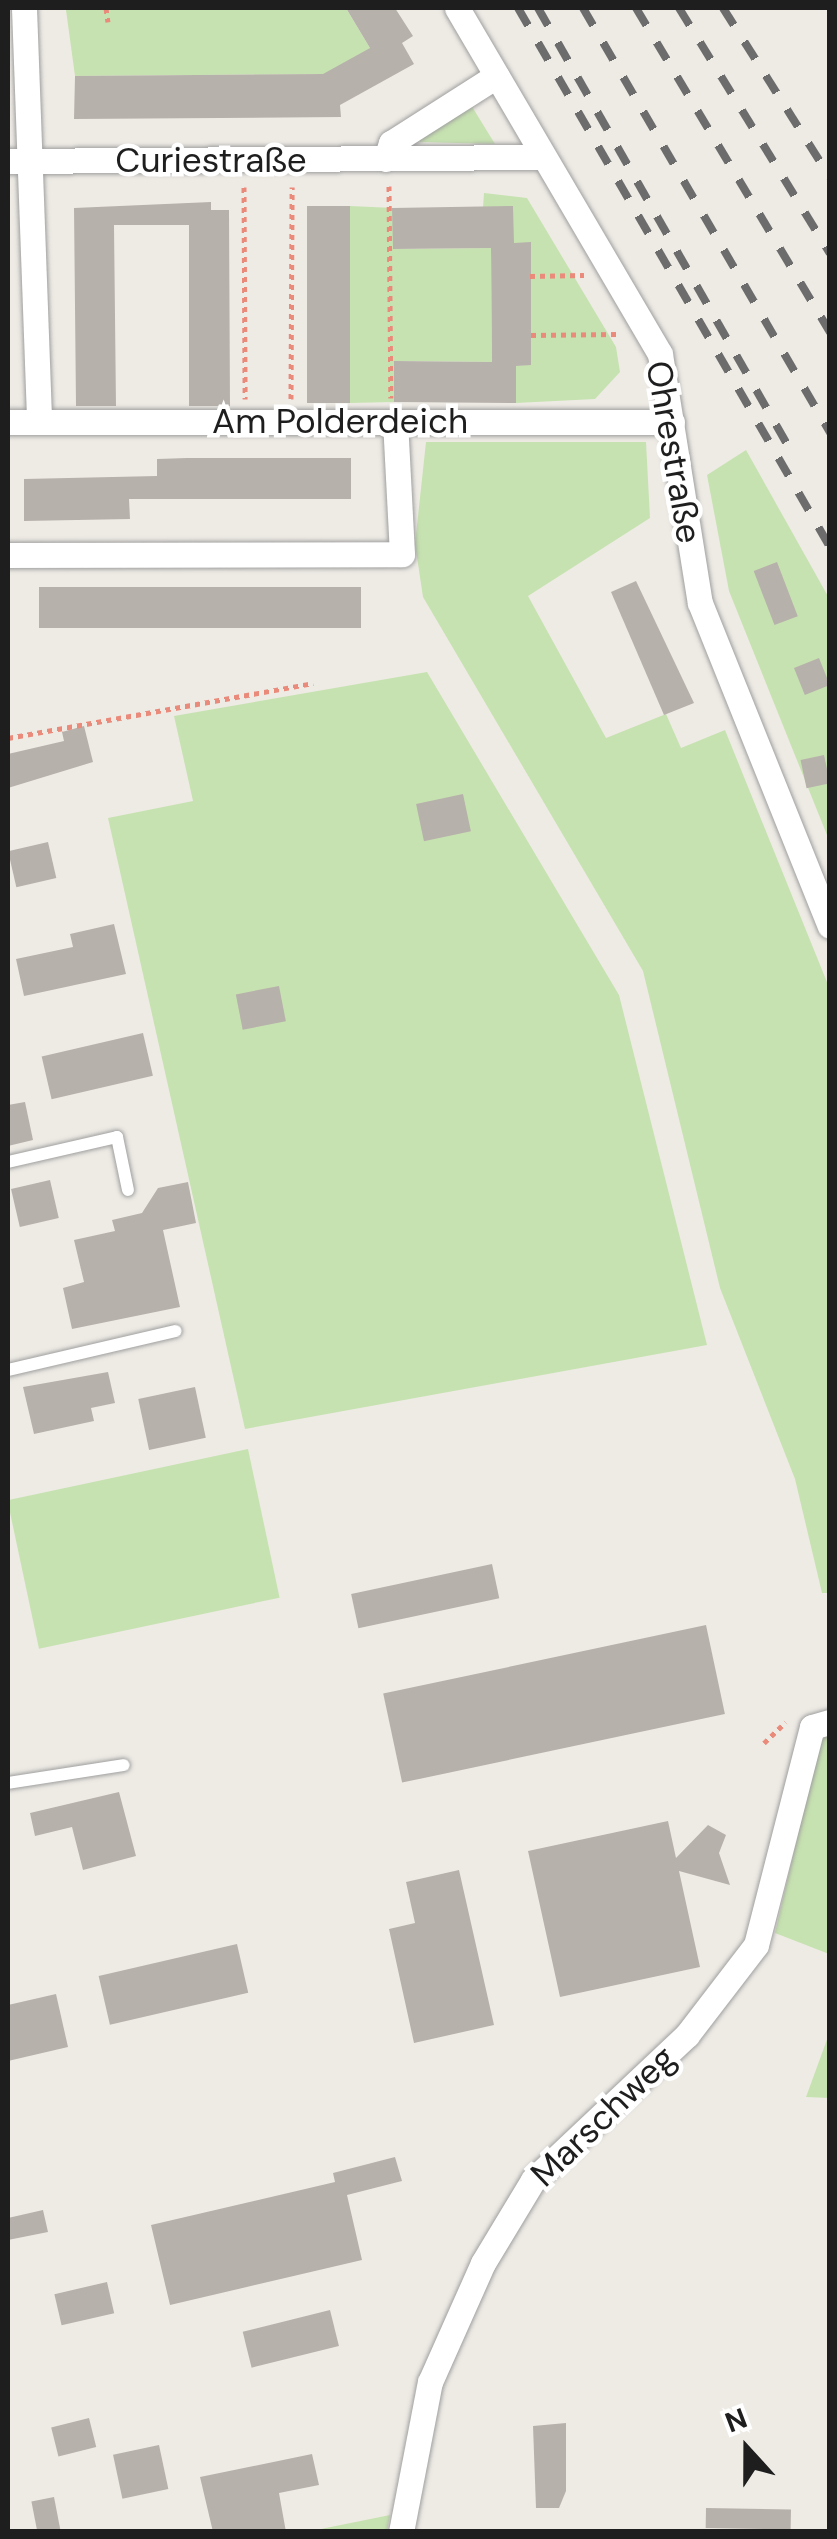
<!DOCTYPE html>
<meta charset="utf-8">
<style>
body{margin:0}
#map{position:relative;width:837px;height:2539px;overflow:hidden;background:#eeebe5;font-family:"DM Sans",sans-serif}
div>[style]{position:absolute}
.grass>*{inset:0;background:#c7e2b1;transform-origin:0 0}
.building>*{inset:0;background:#b7b1ab;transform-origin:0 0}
.path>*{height:5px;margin-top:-2.5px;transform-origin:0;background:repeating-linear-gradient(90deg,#ea8a7b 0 5px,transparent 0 10px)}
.roads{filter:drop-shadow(0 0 2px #9f9f9f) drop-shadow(0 0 2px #9f9f9f)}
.service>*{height:12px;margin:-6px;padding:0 6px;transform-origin:6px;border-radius:6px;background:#fff}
.minor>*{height:25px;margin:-12.5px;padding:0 12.5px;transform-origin:12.5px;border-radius:12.5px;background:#fff}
.rail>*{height:8px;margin-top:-4px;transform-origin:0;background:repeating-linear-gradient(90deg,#6c6c6c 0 20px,transparent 0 40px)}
span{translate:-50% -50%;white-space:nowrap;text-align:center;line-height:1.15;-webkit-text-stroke:9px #fff;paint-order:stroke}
.street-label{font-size:35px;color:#1e1e1e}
.frame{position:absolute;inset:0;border:10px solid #1e1e1e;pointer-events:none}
.north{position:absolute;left:697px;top:2399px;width:100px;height:100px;-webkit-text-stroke:8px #fff;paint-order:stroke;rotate:339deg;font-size:28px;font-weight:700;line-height:40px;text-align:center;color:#1e1e1e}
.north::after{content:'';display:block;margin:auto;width:35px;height:45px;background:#1e1e1e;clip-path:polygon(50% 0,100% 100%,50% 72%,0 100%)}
</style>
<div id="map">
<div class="grass">
<i style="clip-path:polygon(346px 8px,370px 48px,337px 74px,75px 76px,66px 10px)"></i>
<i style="clip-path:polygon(471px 105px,495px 144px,420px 142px,420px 138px)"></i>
<i style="clip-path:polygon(484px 193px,527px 198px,616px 347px,620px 372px,595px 399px,516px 403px,516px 366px,531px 364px,531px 243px,514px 243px,483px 207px)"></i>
<i style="clip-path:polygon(350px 206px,394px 208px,393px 249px,491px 248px,492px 362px,395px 361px,394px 402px,350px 403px)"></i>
<i style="clip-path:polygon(426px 442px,646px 442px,650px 518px,528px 596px,606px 738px,666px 714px,681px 748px,725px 730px,829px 987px,829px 1593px,822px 1593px,795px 1479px,720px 1288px,643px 971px,423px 597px,415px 544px)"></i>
<i style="clip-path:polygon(746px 450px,829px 598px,829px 840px,729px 591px,707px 475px)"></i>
<i style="clip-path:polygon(427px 672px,619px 995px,707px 1345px,245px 1429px,108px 818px,193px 801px,174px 716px)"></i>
<i style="left:248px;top:1449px;width:152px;height:246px;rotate:78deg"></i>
<i style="clip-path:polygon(829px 1734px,829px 1954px,775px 1933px,821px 1735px)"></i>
<i style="clip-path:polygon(829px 2034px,829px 2098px,806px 2097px)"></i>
<i style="clip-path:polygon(390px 2515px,387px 2531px,311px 2531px)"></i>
</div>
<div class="building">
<i style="clip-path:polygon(346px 8px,395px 8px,413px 36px,402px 43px,414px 64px,340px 105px,341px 117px,74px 119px,75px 76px,323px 74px,370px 48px)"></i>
<i style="clip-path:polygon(211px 202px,211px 210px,229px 210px,230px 406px,189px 406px,189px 225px,114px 225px,116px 406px,76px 406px,74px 208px)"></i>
<i style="left:307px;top:206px;width:43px;height:197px"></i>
<i style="clip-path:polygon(513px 206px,514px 243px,531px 242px,531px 365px,516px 366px,516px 403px,394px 402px,394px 361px,492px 362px,491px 248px,393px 249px,392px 208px)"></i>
<i style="clip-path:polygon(187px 458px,351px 458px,351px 499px,129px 499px,130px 519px,24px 521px,24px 479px,157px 476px,157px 459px)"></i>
<i style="left:777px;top:562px;width:58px;height:25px;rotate:69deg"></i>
<i style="clip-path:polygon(636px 581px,694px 703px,664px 715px,611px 592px)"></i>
<i style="left:39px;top:587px;width:322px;height:41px"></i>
<i style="left:819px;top:658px;width:29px;height:27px;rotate:68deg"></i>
<i style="clip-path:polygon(84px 726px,93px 762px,8px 788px,8px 754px,64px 741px,62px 732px)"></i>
<i style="left:824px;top:755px;width:29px;height:24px;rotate:78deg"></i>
<i style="left:463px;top:794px;width:38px;height:48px;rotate:78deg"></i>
<i style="left:48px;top:842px;width:37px;height:41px;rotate:77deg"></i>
<i style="clip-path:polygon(114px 924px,126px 974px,24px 996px,16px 959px,73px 947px,70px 934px)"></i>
<i style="left:279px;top:986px;width:36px;height:44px;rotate:79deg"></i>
<i style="left:143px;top:1033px;width:44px;height:104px;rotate:77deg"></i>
<i style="clip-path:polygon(25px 1102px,33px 1140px,8px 1146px,8px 1105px)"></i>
<i style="left:50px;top:1180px;width:39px;height:40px;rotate:77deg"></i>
<i style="clip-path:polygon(188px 1182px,196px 1223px,163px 1230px,180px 1307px,72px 1329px,63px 1288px,84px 1282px,74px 1240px,115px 1231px,112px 1220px,142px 1213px,158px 1188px)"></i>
<i style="clip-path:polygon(108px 1372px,115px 1403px,91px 1408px,94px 1421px,34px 1434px,23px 1387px)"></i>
<i style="left:195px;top:1387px;width:52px;height:58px;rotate:78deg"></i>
<i style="left:492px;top:1564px;width:35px;height:144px;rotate:78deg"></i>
<i style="left:706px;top:1625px;width:91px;height:330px;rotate:78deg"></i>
<i style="clip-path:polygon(119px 1792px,136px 1856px,83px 1870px,72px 1827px,35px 1836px,30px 1813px)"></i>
<i style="clip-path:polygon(668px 1821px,676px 1858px,708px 1825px,726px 1835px,719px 1853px,730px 1885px,679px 1871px,700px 1967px,560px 1997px,528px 1851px)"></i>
<i style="clip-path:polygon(459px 1870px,494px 2025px,414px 2043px,389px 1929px,415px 1923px,406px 1882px)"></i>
<i style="left:237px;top:1944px;width:50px;height:142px;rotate:77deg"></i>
<i style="clip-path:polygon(56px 1994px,68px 2047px,8px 2061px,8px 2005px)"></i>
<i style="clip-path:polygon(395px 2157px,402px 2181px,347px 2195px,362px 2260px,170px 2305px,151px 2225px,335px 2182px,333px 2173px)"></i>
<i style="clip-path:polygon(43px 2210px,48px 2232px,8px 2240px,8px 2218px)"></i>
<i style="left:107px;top:2282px;width:32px;height:54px;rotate:77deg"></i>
<i style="left:330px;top:2310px;width:37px;height:90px;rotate:76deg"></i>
<i style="left:89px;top:2418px;width:30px;height:39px;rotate:76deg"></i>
<i style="clip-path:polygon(566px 2423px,566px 2491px,559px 2508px,536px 2508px,533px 2426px)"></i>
<i style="left:159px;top:2445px;width:45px;height:47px;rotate:78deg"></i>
<i style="clip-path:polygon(312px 2454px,319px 2485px,279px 2493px,286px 2532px,213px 2532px,200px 2477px)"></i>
<i style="left:54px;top:2497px;width:33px;height:23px;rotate:79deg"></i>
<i style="left:706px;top:2508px;width:85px;height:20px;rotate:1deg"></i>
</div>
<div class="path">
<i style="left:106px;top:8px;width:14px;rotate:82deg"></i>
<i style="left:389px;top:186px;width:212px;rotate:89.5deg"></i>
<i style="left:244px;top:187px;width:212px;rotate:89.7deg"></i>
<i style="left:530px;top:276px;width:54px;rotate:-1.1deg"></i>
<i style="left:531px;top:335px;width:87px;rotate:-0.7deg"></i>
<i style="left:291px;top:399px;width:212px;rotate:-89.7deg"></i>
<i style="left:8px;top:738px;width:310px;rotate:-10.2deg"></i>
<i style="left:764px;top:1743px;width:30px;rotate:-44deg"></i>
</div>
<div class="roads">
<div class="service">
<i style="left:8px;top:1162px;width:112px;rotate:-12.9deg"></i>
<i style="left:117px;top:1137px;width:54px;rotate:78.3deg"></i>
<i style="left:8px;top:1370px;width:172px;rotate:-13.1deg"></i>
<i style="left:8px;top:1783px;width:117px;rotate:-8.8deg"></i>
</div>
<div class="minor">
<i style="left:24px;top:8px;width:413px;rotate:87.9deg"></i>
<i style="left:457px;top:8px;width:401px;rotate:59.6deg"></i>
<i style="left:660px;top:354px;width:252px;rotate:80.9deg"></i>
<i style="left:700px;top:603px;width:348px;rotate:68.1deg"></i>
<i style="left:386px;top:159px;width:17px;rotate:-73deg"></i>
<i style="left:391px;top:143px;width:125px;rotate:-32.5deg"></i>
<i style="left:8px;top:161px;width:535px;rotate:-0.43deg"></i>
<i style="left:8px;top:422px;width:664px"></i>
<i style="left:8px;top:555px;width:394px;rotate:-0.1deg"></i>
<i style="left:402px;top:554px;width:133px;rotate:-93deg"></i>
<i style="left:401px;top:2532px;width:153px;rotate:-79.1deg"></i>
<i style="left:430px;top:2382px;width:130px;rotate:-66deg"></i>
<i style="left:483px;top:2263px;width:97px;rotate:-58.9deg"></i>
<i style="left:533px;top:2180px;width:212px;rotate:-43.3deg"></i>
<i style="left:687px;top:2035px;width:113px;rotate:-52.5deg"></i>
<i style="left:756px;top:1945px;width:225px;rotate:-75.6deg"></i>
<i style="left:812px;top:1727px;width:19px;rotate:-16deg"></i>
</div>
</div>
<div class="rail">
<i style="left:518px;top:8px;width:623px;rotate:59.94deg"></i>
<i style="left:538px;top:8px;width:502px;rotate:60.27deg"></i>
<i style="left:583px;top:8px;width:492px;rotate:59.8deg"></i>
<i style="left:636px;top:8px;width:378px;rotate:59.1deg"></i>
<i style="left:679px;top:8px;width:288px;rotate:58.4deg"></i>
<i style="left:723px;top:8px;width:200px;rotate:57.7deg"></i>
</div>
<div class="street-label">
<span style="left:211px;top:160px">Curiestraße</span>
<span style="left:340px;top:421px">Am Polderdeich</span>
<span style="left:674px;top:452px;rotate:80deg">Ohrestraße</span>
<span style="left:603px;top:2116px;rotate:-44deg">Marschweg</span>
</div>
<div class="frame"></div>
<div class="north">N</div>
</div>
